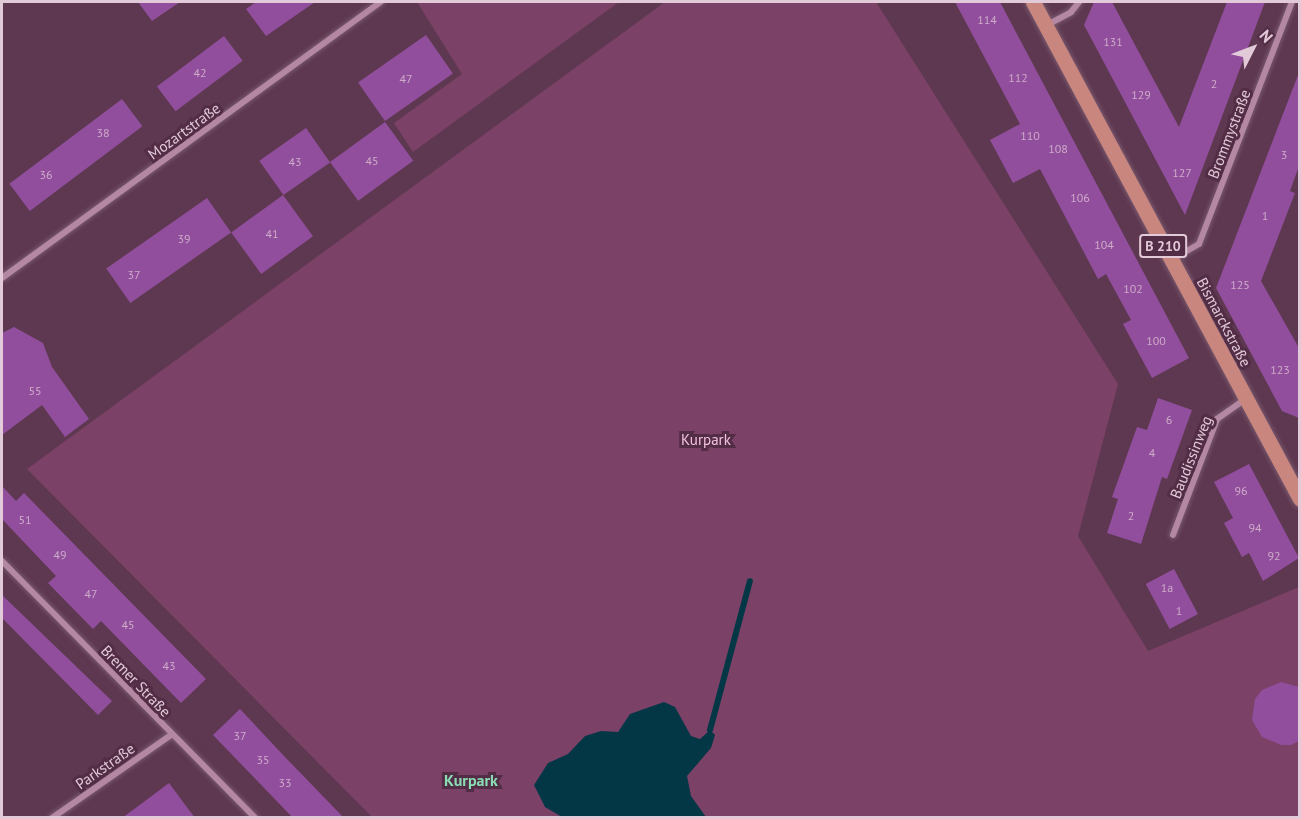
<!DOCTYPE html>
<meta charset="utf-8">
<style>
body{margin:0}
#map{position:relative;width:1301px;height:819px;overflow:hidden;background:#5e3850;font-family:"PT Sans",sans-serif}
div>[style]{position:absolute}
.green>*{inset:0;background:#7c4167}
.water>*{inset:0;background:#043745}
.stream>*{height:6px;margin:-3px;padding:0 3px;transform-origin:3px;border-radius:3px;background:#043745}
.building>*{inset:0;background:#914e9c;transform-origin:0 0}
.roads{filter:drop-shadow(0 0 2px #78586d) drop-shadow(0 0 2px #78586d)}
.street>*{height:6px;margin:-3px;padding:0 3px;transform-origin:3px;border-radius:3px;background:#b487a2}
.primary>*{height:15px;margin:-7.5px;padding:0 7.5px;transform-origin:7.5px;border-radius:7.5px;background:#c8867f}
span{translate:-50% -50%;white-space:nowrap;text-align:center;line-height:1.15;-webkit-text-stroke:6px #532d46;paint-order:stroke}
.number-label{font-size:12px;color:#ceabc9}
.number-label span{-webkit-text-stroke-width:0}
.shield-label span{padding:2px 4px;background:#532d46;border:2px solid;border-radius:4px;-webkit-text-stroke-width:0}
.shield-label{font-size:14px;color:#e2cad8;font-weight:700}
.street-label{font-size:15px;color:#e2cad8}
.park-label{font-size:15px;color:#f3c2df}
.neighbourhood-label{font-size:16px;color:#8adcb4;font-weight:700}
.frame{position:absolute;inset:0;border:3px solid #e2cad8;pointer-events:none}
.north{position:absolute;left:1223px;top:18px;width:60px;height:60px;-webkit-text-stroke:4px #532d46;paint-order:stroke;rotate:48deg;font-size:16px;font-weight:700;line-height:24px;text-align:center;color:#e2cad8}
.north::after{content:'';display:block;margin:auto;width:21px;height:27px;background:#e2cad8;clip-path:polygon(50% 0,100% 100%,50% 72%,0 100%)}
</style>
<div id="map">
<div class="green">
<i style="clip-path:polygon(417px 2px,619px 2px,413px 152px,394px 123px,462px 74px)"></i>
<i style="clip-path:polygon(665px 2px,876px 2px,1118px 384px,1078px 536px,1148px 651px,1299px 587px,1299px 817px,372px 817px,27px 469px)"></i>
</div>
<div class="water">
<i style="clip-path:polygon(664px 702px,675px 707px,691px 736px,700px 739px,710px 730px,715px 735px,711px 748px,687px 776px,691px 796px,706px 817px,562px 817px,545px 807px,534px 785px,548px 763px,568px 754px,585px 736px,601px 731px,618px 732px,630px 714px)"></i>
</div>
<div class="stream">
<i style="left:710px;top:730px;width:154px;rotate:-75deg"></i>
</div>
<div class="building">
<i style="clip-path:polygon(138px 2px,180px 2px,152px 21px)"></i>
<i style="clip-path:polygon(256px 2px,315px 2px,266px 36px,246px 9px)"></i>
<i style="clip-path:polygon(955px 2px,1000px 2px,1189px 358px,1152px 378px,1123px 324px,1131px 320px,1106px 274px,1098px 279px,1040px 169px,1013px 183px,990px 140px,1020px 124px)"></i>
<i style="clip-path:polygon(1094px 2px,1112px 2px,1179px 127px,1227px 2px,1265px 2px,1185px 215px,1084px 25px)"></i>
<i style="left:426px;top:35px;width:47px;height:83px;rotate:55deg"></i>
<i style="left:224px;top:36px;width:31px;height:84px;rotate:53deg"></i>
<i style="clip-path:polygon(1298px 75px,1299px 166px,1290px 191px,1295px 193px,1261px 281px,1299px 348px,1299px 418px,1282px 411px,1216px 288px)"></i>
<i style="left:122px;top:99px;width:34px;height:141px;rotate:53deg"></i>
<i style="left:385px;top:122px;width:48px;height:68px;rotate:54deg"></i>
<i style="left:306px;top:128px;width:42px;height:57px;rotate:55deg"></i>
<i style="left:283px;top:195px;width:51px;height:64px;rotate:54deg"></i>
<i style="left:207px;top:198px;width:42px;height:123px;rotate:55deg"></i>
<i style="clip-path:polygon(14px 327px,43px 343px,52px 367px,89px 419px,65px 437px,42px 405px,2px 435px,2px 333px)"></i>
<i style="clip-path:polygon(1158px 398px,1192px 410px,1167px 479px,1162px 477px,1141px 544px,1107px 533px,1118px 499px,1112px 497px,1137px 427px,1147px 430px)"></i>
<i style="clip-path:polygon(1249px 464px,1299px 558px,1263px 581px,1249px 553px,1242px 557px,1224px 523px,1233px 518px,1214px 482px)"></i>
<i style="clip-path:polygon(2px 486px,16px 501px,24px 493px,206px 679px,181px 703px,101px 621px,93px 629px,48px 583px,56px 576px,2px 519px)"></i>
<i style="left:1174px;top:569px;width:51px;height:32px;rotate:62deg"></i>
<i style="clip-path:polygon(2px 595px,112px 701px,98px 715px,2px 618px)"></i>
<i style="clip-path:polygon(1281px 682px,1299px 687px,1299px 741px,1291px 745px,1281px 745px,1262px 737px,1252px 720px,1255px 699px,1262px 690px)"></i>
<i style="clip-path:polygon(240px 709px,285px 757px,344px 818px,293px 818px,240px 763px,213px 735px)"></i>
<i style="clip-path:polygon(169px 783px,195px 818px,122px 818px,145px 801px)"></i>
</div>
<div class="roads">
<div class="street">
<i style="left:1047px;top:25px;width:27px;rotate:-28deg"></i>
<i style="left:1071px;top:12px;width:13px;rotate:-51deg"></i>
<i style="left:1173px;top:259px;width:30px;rotate:-30deg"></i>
<i style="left:1199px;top:244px;width:259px;rotate:-69deg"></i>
<i style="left:2px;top:278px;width:469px;rotate:-36.1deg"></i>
<i style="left:1173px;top:535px;width:124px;rotate:-69.2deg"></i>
<i style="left:1217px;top:419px;width:33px;rotate:-35deg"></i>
<i style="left:2px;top:561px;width:361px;rotate:45.4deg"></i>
<i style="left:52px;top:818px;width:145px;rotate:-34.9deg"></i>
</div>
<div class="primary">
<i style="left:1033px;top:2px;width:564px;rotate:61.75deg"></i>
</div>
</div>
<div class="number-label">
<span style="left:987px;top:20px">114</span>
<span style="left:1113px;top:42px">131</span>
<span style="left:200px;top:73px">42</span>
<span style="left:1018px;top:78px">112</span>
<span style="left:406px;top:79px">47</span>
<span style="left:1214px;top:84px">2</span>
<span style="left:1141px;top:95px">129</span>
<span style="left:103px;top:133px">38</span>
<span style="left:1030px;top:136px">110</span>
<span style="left:1058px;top:149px">108</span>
<span style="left:1284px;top:155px">3</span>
<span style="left:372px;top:161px">45</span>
<span style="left:295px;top:162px">43</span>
<span style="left:1182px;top:173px">127</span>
<span style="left:46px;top:175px">36</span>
<span style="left:1080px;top:198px">106</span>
<span style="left:1265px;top:216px">1</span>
<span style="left:272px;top:234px">41</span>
<span style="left:184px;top:239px">39</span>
<span style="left:1104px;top:245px">104</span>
<span style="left:134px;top:275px">37</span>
<span style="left:1240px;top:285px">125</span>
<span style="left:1133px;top:289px">102</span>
<span style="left:1156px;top:341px">100</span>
<span style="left:1280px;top:370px">123</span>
<span style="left:35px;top:391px">55</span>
<span style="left:1169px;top:420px">6</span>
<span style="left:1152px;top:453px">4</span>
<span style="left:1241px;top:491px">96</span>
<span style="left:1131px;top:516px">2</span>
<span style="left:25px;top:520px">51</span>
<span style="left:1255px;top:528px">94</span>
<span style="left:60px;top:555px">49</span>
<span style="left:1274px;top:556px">92</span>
<span style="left:1167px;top:588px">1a</span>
<span style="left:91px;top:594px">47</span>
<span style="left:1179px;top:611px">1</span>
<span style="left:128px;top:625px">45</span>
<span style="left:169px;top:666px">43</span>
<span style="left:240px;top:736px">37</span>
<span style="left:263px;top:760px">35</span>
<span style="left:285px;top:783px">33</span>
</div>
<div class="shield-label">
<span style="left:1163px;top:246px">B 210</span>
</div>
<div class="street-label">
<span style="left:184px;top:131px;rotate:-36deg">Mozartstraße</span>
<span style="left:1229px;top:134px;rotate:-69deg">Brommystraße</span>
<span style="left:1224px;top:322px;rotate:62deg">Bismarckstraße</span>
<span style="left:1191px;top:457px;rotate:-68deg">Baudissinweg</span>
<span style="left:136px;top:681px;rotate:46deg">Bremer Straße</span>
<span style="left:105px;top:766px;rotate:-35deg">Parkstraße</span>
</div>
<div class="park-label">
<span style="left:706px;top:440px">Kurpark</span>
</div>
<div class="neighbourhood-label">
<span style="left:471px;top:780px">Kurpark</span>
</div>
<div class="frame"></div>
<div class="north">N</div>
</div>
